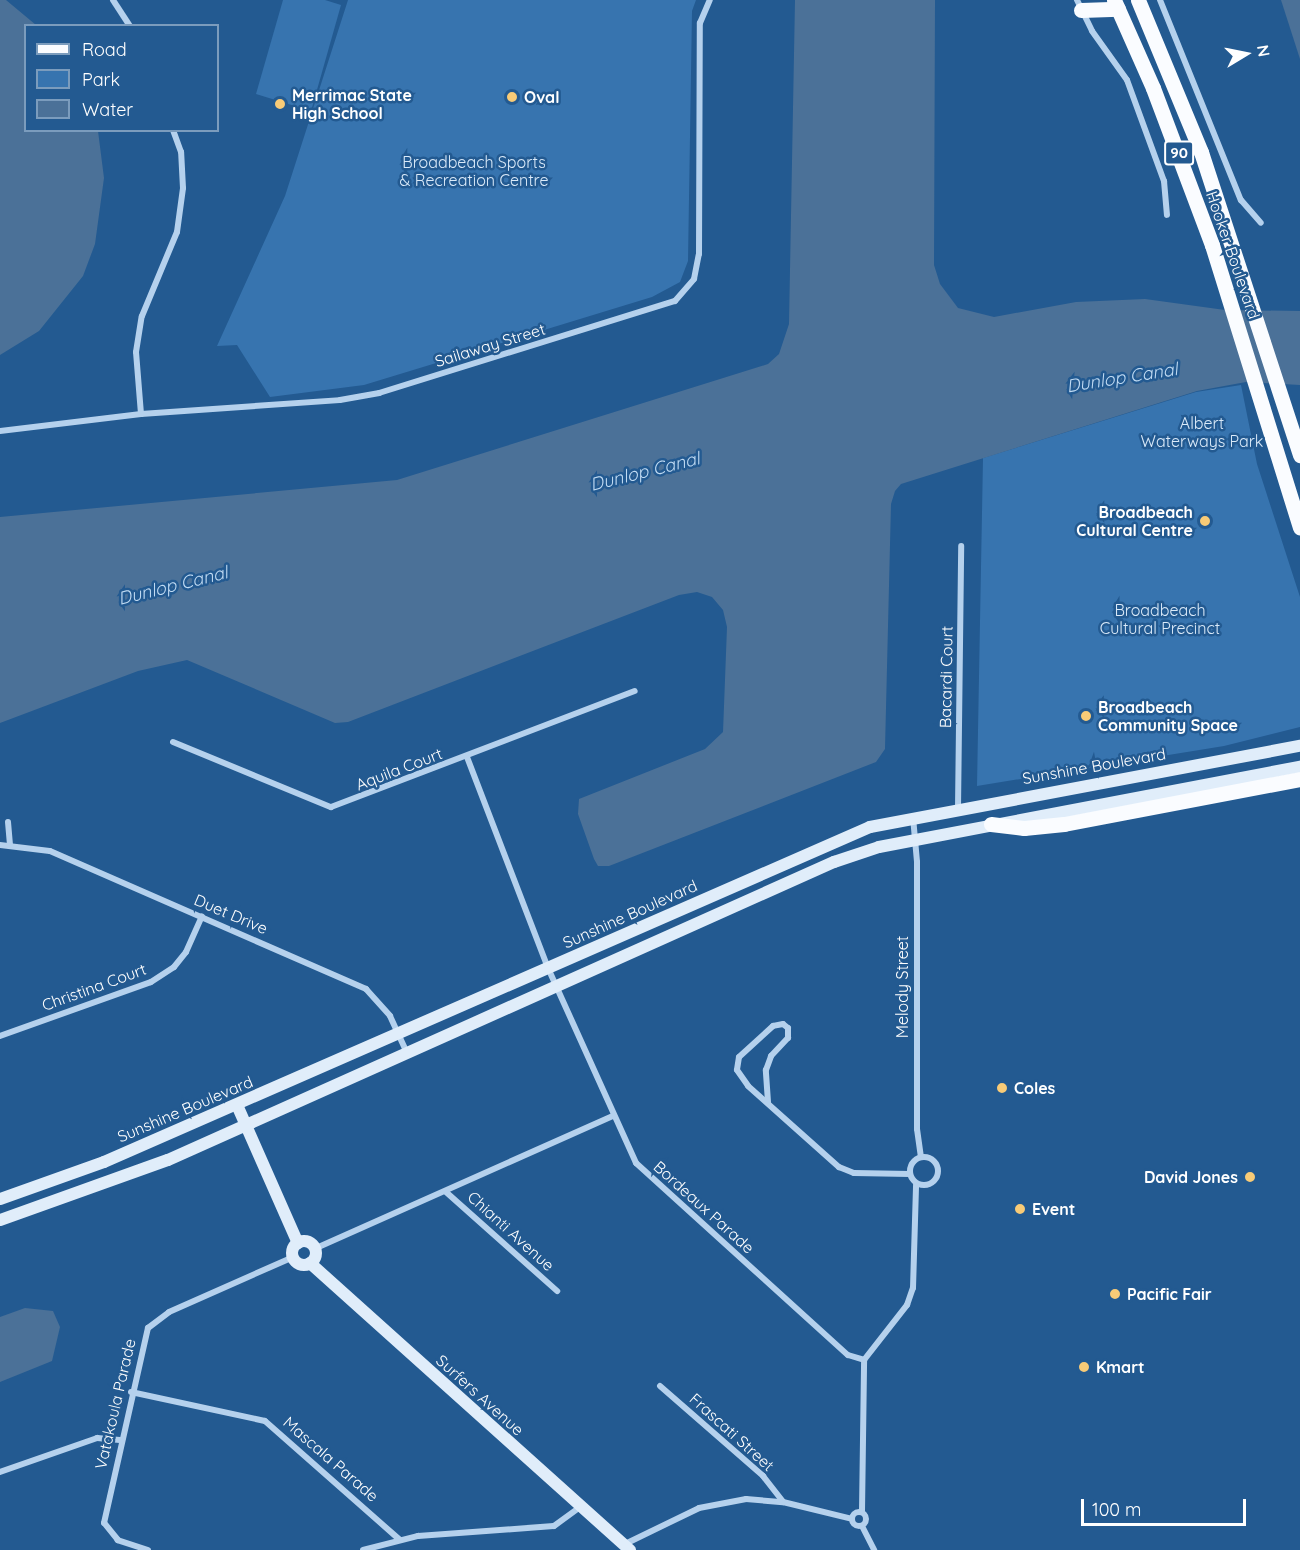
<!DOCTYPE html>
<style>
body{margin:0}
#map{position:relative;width:1300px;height:1550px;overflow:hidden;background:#235a91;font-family:Quicksand,sans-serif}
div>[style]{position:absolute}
.green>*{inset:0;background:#3774af}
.water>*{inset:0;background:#4b7198}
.street>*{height:6px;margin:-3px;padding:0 3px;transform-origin:3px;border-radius:3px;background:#b5d1ed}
.street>.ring{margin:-3px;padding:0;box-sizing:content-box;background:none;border:6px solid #b5d1ed;border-radius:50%}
.secondary>*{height:12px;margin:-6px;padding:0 6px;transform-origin:6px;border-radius:6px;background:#e0edfa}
.secondary>.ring{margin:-6px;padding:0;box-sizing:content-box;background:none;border:12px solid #e0edfa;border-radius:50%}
.primary>*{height:15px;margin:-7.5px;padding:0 7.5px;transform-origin:7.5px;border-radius:7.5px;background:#fafcff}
.dots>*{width:16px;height:16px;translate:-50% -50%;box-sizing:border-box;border:3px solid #235a91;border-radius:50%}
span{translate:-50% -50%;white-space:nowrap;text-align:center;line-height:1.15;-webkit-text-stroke:5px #235a91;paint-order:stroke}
.shield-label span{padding:2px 4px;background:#235a91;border:2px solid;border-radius:4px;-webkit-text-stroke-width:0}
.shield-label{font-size:15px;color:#fff;font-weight:700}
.poi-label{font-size:16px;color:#fff;font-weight:700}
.left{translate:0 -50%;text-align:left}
.right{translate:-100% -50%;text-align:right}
.park-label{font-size:16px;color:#daeaf9}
.street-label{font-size:16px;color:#fff}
.water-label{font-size:18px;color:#c1dbf3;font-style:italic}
.legend{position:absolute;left:24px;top:24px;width:195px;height:108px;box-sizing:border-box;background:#235a91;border:2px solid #7b9cbd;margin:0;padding:8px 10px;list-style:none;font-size:18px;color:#fff}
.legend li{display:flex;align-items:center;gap:12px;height:30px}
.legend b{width:30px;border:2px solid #7b9cbd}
.north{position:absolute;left:1216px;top:24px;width:60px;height:60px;-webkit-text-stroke:4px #235a91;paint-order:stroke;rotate:80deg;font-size:16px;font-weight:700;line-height:24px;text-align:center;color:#fff}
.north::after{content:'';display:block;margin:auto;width:21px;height:27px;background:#fff;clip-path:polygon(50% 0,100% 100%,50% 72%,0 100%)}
.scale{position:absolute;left:1081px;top:1499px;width:165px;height:27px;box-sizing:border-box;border:3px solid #fff;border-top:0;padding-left:8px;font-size:18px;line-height:21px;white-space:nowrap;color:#fff;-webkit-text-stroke:4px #235a91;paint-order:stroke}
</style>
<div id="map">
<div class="green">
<i style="clip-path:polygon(283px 0,325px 0,341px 5px,311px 111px,256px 94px)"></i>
<i style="clip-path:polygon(348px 0,696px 0,692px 11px,688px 261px,680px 282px,652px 297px,364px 385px,270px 397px,237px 345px,217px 346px,285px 196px)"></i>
<i style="clip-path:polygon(1241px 385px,1257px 464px,1300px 597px,1300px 727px,1224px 746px,977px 786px,983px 458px,1196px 392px)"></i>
</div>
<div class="water">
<i style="clip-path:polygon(0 0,6px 0,36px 25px,26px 26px,26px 130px,98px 131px,104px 178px,95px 244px,83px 276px,39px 331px,0 355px)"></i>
<i style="clip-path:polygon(795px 0,935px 0,934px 265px,940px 284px,958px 308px,994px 317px,1076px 302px,1145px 299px,1225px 310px,1300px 311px,1300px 385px,1246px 382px,1197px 391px,901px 484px,895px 491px,891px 504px,885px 749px,876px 762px,609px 866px,598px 866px,594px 859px,578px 814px,579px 799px,705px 749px,723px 732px,727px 627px,723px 610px,712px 597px,697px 592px,679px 595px,348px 722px,335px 723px,187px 660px,138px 671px,0 723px,0 517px,397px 480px,768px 364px,779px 354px,789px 324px)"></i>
<i style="clip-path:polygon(1281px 0,1300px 0,1300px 59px)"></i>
<i style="clip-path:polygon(25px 1308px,53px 1311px,60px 1327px,52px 1361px,0 1382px,0 1317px)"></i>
</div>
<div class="street">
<i style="left:113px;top:0;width:31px;rotate:57deg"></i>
<i style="left:1077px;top:0;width:34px;rotate:64deg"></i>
<i style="left:1092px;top:31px;width:60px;rotate:54.5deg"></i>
<i style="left:1127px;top:80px;width:108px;rotate:69.9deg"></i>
<i style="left:1164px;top:181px;width:34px;rotate:85deg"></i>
<i style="left:1160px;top:0;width:216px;rotate:68deg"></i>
<i style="left:1241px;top:200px;width:30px;rotate:49deg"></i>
<i style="left:141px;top:414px;width:62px;rotate:-94.6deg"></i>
<i style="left:136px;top:352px;width:36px;rotate:-81deg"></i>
<i style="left:142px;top:316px;width:91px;rotate:-67.4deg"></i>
<i style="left:177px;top:232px;width:44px;rotate:-82.2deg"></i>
<i style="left:183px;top:188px;width:36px;rotate:-93deg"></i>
<i style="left:181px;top:152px;width:23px;rotate:-110deg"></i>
<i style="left:0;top:431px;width:142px;rotate:-6.9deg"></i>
<i style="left:141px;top:414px;width:199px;rotate:-4deg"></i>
<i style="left:340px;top:400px;width:40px;rotate:-10deg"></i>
<i style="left:379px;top:393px;width:310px;rotate:-17.3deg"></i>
<i style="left:675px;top:301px;width:29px;rotate:-49deg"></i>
<i style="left:694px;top:279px;width:25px;rotate:-79deg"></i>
<i style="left:699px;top:254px;width:231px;rotate:-89.8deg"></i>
<i style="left:700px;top:23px;width:25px;rotate:-67deg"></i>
<i style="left:173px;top:742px;width:171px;rotate:22.4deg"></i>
<i style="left:331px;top:807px;width:325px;rotate:-20.9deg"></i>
<i style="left:467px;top:757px;width:226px;rotate:69deg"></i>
<i style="left:548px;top:968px;width:214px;rotate:65.7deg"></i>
<i style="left:636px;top:1163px;width:286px;rotate:42.2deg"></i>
<i style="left:848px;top:1355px;width:17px;rotate:17deg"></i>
<i style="left:958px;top:808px;width:262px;rotate:-89.3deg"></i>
<i style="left:913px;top:817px;width:45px;rotate:84.9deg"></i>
<i style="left:917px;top:862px;width:267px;rotate:90deg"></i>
<i style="left:917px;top:1129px;width:28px;rotate:82deg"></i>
<i style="left:8px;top:822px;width:22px;rotate:85deg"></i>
<i style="left:0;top:845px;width:50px;rotate:6.8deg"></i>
<i style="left:50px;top:851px;width:345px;rotate:23.6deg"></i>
<i style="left:366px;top:989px;width:36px;rotate:48deg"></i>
<i style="left:390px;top:1016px;width:41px;rotate:65.3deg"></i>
<i style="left:0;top:1036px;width:160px;rotate:-19.7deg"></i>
<i style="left:151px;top:982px;width:27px;rotate:-33deg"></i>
<i style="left:174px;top:967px;width:19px;rotate:-51deg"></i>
<i style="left:186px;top:952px;width:39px;rotate:-66deg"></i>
<i style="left:768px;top:1102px;width:32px;rotate:-94deg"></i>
<i style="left:766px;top:1070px;width:15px;rotate:-70deg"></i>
<i style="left:771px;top:1056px;width:25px;rotate:-47deg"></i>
<i style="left:788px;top:1038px;width:10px;rotate:-90deg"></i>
<i style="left:788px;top:1028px;width:6px;rotate:-141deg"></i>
<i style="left:783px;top:1024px;width:10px;rotate:169deg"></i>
<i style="left:773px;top:1026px;width:46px;rotate:137.6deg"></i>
<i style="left:739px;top:1057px;width:13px;rotate:99deg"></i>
<i style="left:737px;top:1070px;width:19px;rotate:55deg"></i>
<i style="left:748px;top:1086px;width:122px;rotate:41.7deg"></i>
<i style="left:839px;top:1167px;width:16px;rotate:22deg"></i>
<i style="left:854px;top:1173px;width:56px;rotate:1deg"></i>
<i class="ring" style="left:910px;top:1157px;width:22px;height:22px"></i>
<i style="left:446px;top:1192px;width:149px;rotate:41.7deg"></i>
<i style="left:314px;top:1249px;width:327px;rotate:-24deg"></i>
<i style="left:660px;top:1386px;width:137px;rotate:41.1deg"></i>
<i style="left:763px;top:1476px;width:33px;rotate:52deg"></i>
<i style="left:131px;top:1392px;width:137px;rotate:12.2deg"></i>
<i style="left:265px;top:1421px;width:179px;rotate:41.4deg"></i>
<i style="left:0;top:1472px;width:103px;rotate:-19.3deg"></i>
<i style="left:97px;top:1438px;width:23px;rotate:5deg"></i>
<i style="left:862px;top:1511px;width:151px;rotate:-89.2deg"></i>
<i style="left:864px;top:1360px;width:70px;rotate:-52deg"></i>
<i style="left:907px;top:1305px;width:18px;rotate:-71deg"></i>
<i style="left:913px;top:1288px;width:104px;rotate:-88.3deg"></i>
<i class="ring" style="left:852px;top:1512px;width:8px;height:8px"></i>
<i style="left:862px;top:1526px;width:27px;rotate:63deg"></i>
<i style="left:625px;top:1544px;width:82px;rotate:-25.9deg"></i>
<i style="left:699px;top:1508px;width:48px;rotate:-10.8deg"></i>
<i style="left:746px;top:1499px;width:37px;rotate:5deg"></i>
<i style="left:783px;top:1502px;width:71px;rotate:13.8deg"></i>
<i style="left:148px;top:1550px;width:32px;rotate:-162deg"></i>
<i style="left:118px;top:1540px;width:22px;rotate:-129deg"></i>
<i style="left:104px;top:1523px;width:200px;rotate:-77.3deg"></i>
<i style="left:148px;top:1328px;width:26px;rotate:-37deg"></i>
<i style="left:169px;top:1312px;width:136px;rotate:-23.9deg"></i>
<i style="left:363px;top:1550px;width:57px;rotate:-14.3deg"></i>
<i style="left:418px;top:1536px;width:136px;rotate:-4.2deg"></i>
<i style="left:554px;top:1526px;width:32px;rotate:-36deg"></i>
</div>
<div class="secondary">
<i style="left:237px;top:1105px;width:151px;rotate:66.2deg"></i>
<i style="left:0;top:1199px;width:110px;rotate:-19.6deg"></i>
<i style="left:104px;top:1162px;width:836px;rotate:-23.62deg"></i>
<i style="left:870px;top:827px;width:438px;rotate:-10.7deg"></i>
<i style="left:0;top:1220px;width:178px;rotate:-19.7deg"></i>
<i style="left:168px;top:1160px;width:730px;rotate:-24.11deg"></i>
<i style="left:834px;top:862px;width:47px;rotate:-18.4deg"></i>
<i style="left:879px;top:847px;width:429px;rotate:-10.8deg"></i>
<i class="ring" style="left:292px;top:1241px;width:12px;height:12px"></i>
<i style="left:310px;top:1263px;width:430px;rotate:41.9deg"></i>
</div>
<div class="primary">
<i style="left:1114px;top:0;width:96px;rotate:66.1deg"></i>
<i style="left:1153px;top:88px;width:168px;rotate:69.4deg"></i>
<i style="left:1212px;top:245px;width:296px;rotate:72.7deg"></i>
<i style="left:1138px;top:0;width:165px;rotate:67.5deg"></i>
<i style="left:1201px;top:152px;width:319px;rotate:71.9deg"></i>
<i style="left:1081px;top:10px;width:37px;rotate:-2deg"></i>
<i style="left:991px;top:824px;width:33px;rotate:7deg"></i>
<i style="left:1024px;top:828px;width:40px;rotate:-5.7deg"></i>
<i style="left:1064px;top:824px;width:240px;rotate:-10.8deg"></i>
</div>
<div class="dots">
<i style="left:512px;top:97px;background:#f8cb77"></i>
<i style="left:280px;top:104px;background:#f8cb77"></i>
<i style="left:1205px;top:521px;background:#f8cb77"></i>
<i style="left:1086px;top:716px;background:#f8cb77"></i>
<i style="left:1002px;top:1088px;background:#f8cb77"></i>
<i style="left:1250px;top:1177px;background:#f8cb77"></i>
<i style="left:1020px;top:1209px;background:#f8cb77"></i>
<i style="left:1115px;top:1294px;background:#f8cb77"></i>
<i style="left:1084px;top:1367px;background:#f8cb77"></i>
</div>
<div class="shield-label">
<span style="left:1179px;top:153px">90</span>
</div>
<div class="poi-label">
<span class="left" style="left:292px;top:104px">Merrimac State<br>High School</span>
<span class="left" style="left:524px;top:97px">Oval</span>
<span class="right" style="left:1193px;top:521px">Broadbeach<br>Cultural Centre</span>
<span class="left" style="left:1098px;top:716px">Broadbeach<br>Community Space</span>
<span class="left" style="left:1014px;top:1088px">Coles</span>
<span class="right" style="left:1238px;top:1177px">David Jones</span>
<span class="left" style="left:1032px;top:1209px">Event</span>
<span class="left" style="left:1127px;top:1294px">Pacific Fair</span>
<span class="left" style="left:1096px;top:1367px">Kmart</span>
</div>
<div class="park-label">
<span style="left:474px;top:171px">Broadbeach Sports<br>&amp; Recreation Centre</span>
<span style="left:1202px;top:432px">Albert<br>Waterways Park</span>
<span style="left:1160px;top:619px">Broadbeach<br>Cultural Precinct</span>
</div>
<div class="street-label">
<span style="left:1233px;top:255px;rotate:71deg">Hooker Boulevard</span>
<span style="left:490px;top:345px;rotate:-17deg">Sailaway Street</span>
<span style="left:946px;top:677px;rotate:-89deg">Bacardi Court</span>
<span style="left:1094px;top:766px;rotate:-10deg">Sunshine Boulevard</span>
<span style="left:399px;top:769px;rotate:-21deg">Aquila Court</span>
<span style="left:231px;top:914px;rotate:23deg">Duet Drive</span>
<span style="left:630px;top:914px;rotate:-24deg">Sunshine Boulevard</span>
<span style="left:94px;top:987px;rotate:-20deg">Christina Court</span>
<span style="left:902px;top:987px;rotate:-90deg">Melody Street</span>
<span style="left:185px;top:1109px;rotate:-23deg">Sunshine Boulevard</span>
<span style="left:704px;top:1207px;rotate:42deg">Bordeaux Parade</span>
<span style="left:511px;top:1231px;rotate:42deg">Chianti Avenue</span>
<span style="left:480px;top:1395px;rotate:42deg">Surfers Avenue</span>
<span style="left:115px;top:1404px;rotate:-77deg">Vatakoula Parade</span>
<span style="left:732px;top:1432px;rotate:42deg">Frascati Street</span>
<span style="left:331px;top:1459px;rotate:41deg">Mascala Parade</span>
</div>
<div class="water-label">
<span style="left:1122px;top:378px;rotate:-9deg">Dunlop Canal</span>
<span style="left:645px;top:472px;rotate:-14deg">Dunlop Canal</span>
<span style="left:173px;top:586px;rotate:-14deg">Dunlop Canal</span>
</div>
<ul class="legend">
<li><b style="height:8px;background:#fafcff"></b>Road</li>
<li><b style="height:16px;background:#3774af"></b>Park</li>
<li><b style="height:16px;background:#4b7198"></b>Water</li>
</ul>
<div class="north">N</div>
<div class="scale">100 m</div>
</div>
